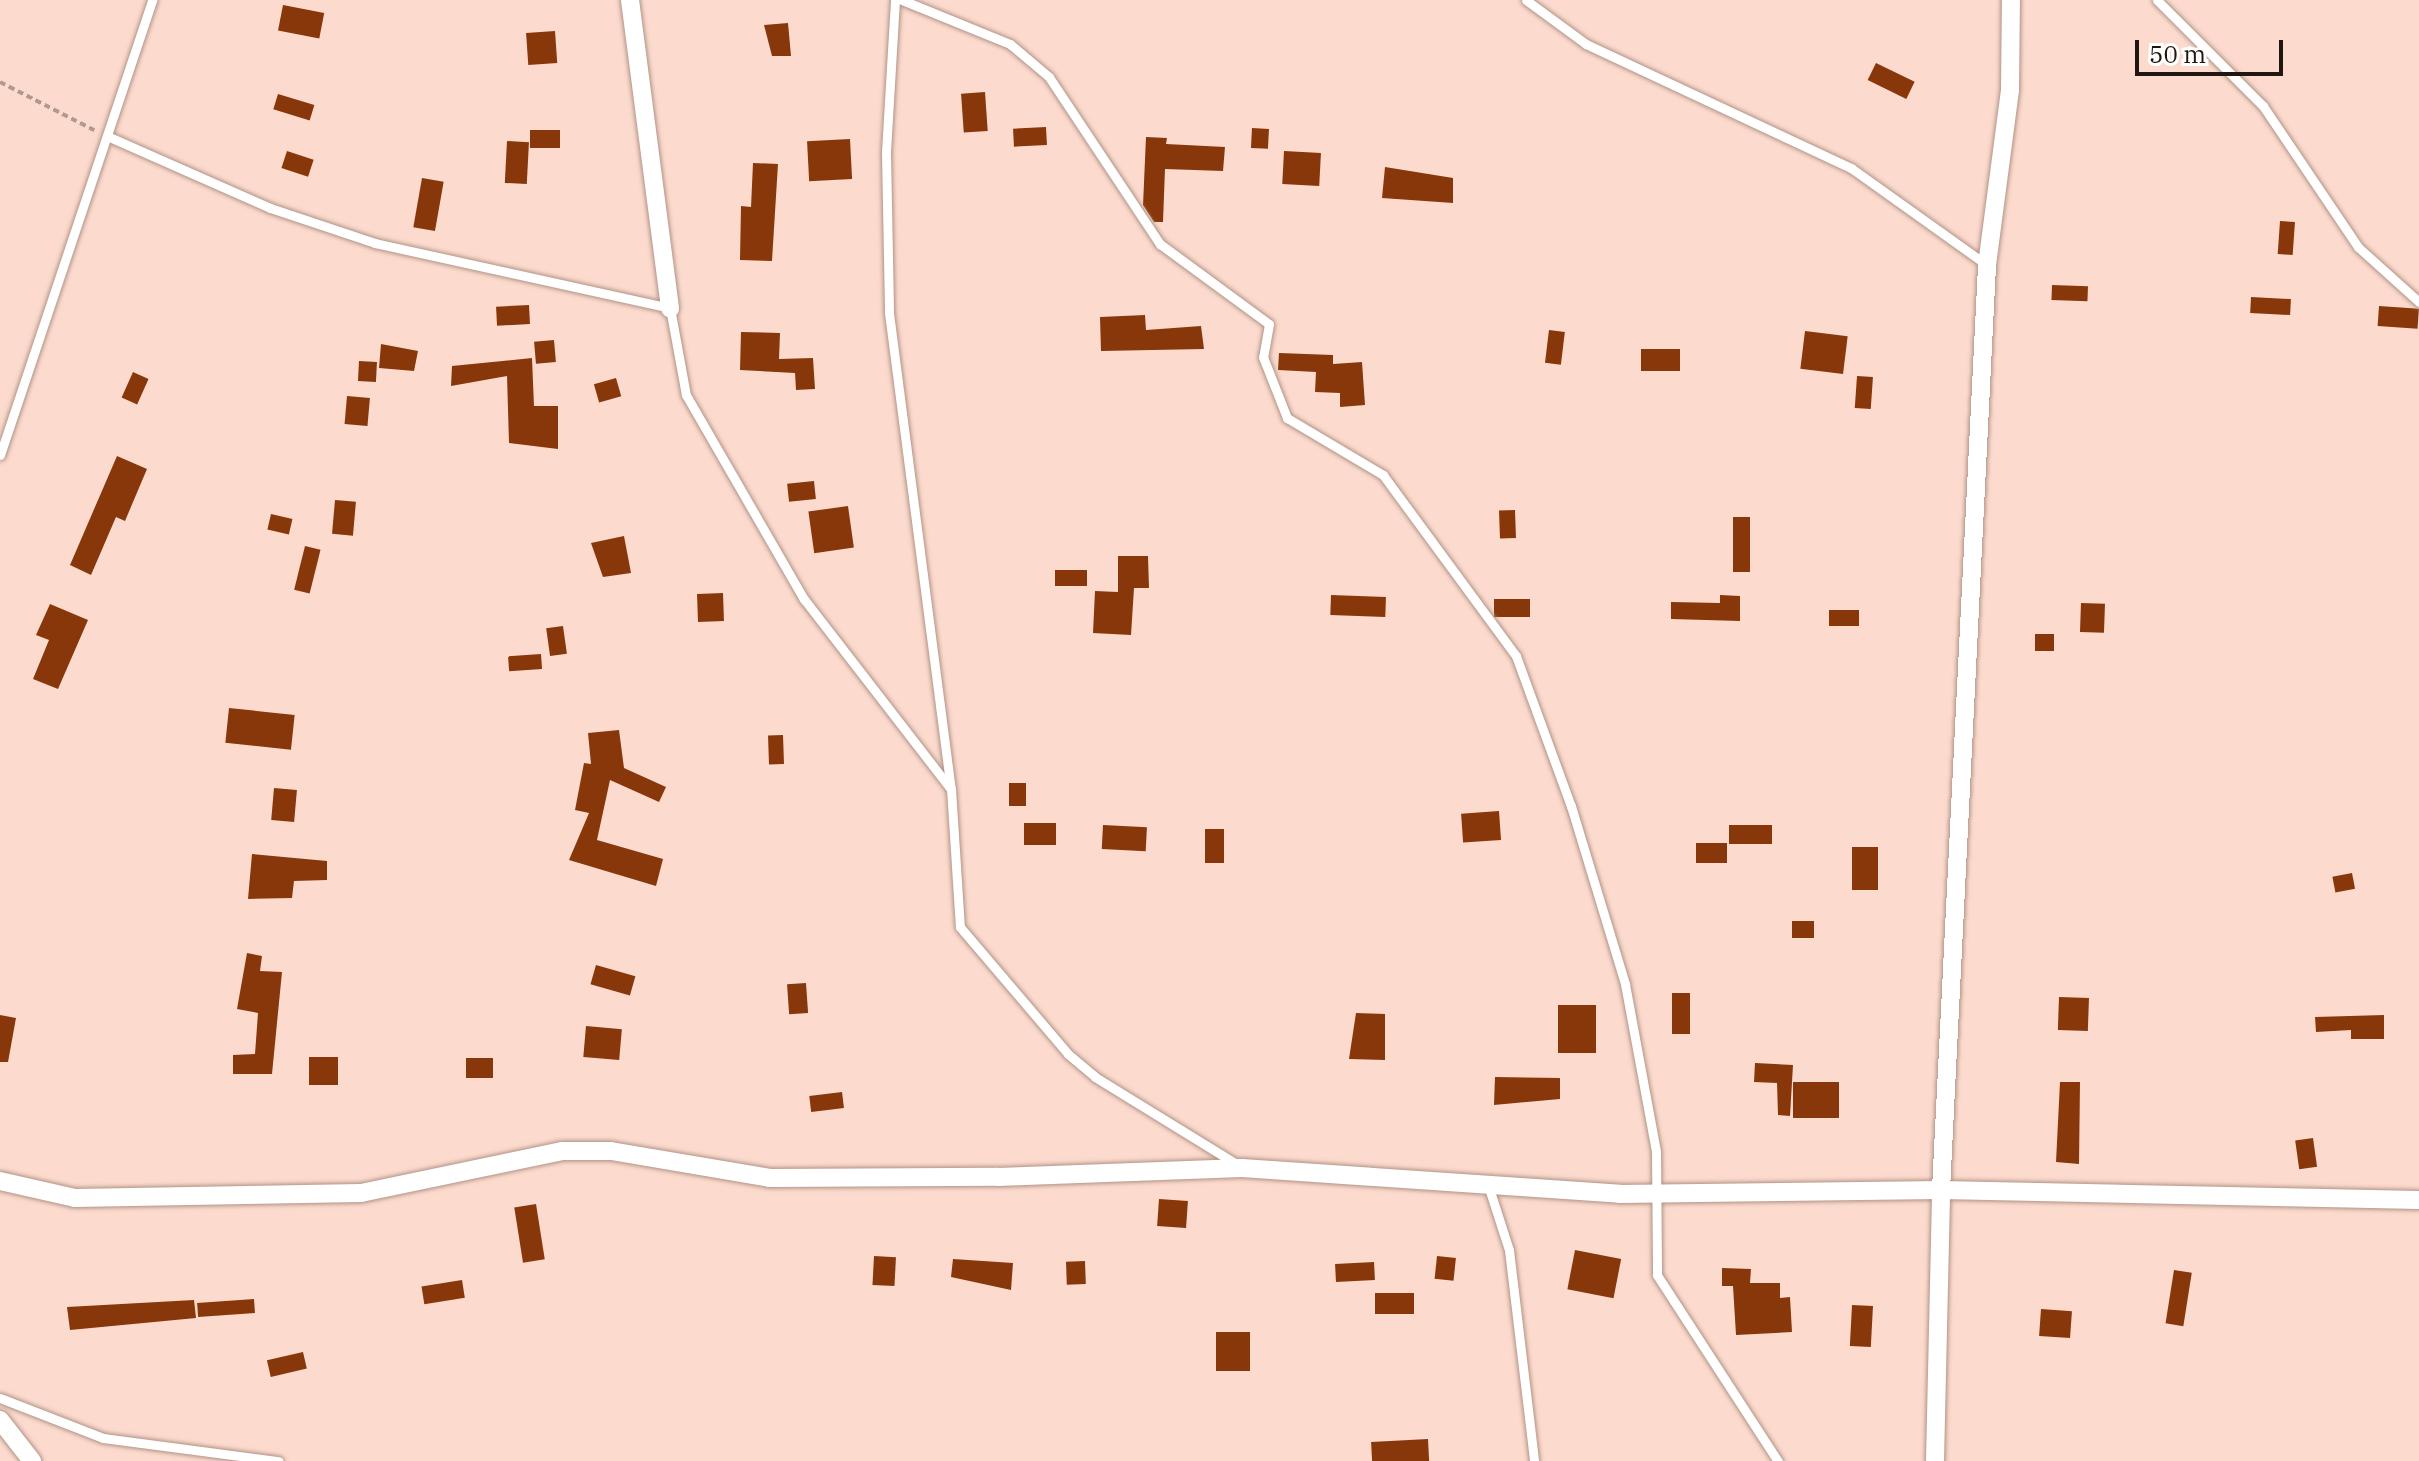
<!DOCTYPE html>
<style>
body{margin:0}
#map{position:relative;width:2419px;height:1461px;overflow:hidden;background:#fcdbce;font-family:"IBM Plex Serif",serif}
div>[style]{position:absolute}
.building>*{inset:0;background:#88370a;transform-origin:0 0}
.path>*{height:4px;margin-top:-2px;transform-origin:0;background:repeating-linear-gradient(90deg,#b2998e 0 6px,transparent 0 10px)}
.roads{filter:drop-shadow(0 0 2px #b19386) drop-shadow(0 0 2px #b19386)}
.service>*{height:9px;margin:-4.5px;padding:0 4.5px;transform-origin:4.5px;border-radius:4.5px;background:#fff}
.minor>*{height:18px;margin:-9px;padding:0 9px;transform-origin:9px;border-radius:9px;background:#fff}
span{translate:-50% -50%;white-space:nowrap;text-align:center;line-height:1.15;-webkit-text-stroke:8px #fff;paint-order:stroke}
.scale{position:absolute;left:2135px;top:40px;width:148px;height:36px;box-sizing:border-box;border:4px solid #211611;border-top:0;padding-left:10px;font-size:24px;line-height:28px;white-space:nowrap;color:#211611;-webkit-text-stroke:6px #fff;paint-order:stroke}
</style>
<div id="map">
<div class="building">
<i style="left:283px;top:5px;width:42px;height:26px;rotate:11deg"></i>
<i style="clip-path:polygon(788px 23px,791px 56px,772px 56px,764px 25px)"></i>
<i style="left:555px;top:31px;width:32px;height:29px;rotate:86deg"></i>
<i style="left:1876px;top:63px;width:43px;height:19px;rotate:26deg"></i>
<i style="left:985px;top:92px;width:39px;height:24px;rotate:86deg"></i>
<i style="left:278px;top:94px;width:38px;height:16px;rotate:17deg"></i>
<i style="left:1046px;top:127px;width:18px;height:33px;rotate:87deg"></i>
<i style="left:1252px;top:128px;width:17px;height:20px;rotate:3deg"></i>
<i style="left:530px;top:130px;width:30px;height:18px"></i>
<i style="clip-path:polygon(1146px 137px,1167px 138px,1166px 144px,1225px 147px,1223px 171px,1165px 169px,1163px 222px,1154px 222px,1143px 205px)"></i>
<i style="left:850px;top:139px;width:40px;height:43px;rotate:87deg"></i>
<i style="left:507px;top:141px;width:22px;height:42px;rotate:3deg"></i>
<i style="left:287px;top:151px;width:28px;height:18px;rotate:18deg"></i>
<i style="left:1284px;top:151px;width:37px;height:33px;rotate:3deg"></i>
<i style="clip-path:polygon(753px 163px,778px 164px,772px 261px,740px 260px,741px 206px,751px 207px)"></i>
<i style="clip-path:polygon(1385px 167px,1453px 178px,1453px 203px,1382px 198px)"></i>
<i style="left:422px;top:178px;width:22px;height:50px;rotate:10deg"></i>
<i style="left:2280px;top:221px;width:15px;height:33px;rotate:4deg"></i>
<i style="left:2052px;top:285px;width:36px;height:15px;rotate:2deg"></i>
<i style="left:2251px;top:297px;width:40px;height:16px;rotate:3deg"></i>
<i style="left:529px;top:305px;width:19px;height:33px;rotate:87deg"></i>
<i style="left:2379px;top:306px;width:40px;height:20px;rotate:4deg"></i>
<i style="clip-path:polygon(1145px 315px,1146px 330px,1201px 326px,1204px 349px,1101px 351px,1100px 317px)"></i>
<i style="left:1549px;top:330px;width:16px;height:33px;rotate:7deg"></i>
<i style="left:1805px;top:331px;width:43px;height:38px;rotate:7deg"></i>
<i style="clip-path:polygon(741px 332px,780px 333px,779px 359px,813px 358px,815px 389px,796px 390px,795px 373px,740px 370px)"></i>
<i style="left:554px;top:340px;width:22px;height:20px;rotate:85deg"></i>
<i style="clip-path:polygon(381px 344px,418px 351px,414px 371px,379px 368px)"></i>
<i style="left:1680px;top:349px;width:22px;height:39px;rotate:90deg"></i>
<i style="clip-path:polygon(1279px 353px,1333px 355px,1333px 364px,1362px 362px,1365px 405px,1340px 407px,1340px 393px,1315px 392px,1316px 372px,1278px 370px)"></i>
<i style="clip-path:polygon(532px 358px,534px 406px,558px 406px,558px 449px,509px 443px,507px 376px,451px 386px,452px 366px)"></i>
<i style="left:359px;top:361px;width:18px;height:20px;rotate:3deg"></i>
<i style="left:133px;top:372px;width:17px;height:28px;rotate:24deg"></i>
<i style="left:1857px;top:376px;width:16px;height:32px;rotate:4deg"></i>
<i style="left:616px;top:378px;width:19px;height:23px;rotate:74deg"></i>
<i style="left:347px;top:396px;width:23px;height:28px;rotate:5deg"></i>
<i style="clip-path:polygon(117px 456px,147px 469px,125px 521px,116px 517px,91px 575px,70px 565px)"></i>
<i style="left:814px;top:481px;width:18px;height:27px;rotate:84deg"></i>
<i style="left:335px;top:500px;width:21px;height:34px;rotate:5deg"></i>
<i style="left:848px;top:506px;width:42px;height:40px;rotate:82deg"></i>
<i style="left:1515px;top:510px;width:28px;height:16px;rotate:88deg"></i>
<i style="left:271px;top:514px;width:22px;height:16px;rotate:13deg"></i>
<i style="left:1733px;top:517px;width:17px;height:55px"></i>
<i style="clip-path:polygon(624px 536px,631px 573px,603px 577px,591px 543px)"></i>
<i style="left:305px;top:546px;width:16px;height:45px;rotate:14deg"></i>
<i style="clip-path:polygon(1118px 556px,1148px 556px,1149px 588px,1134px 588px,1131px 635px,1093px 633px,1095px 591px,1118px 592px)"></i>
<i style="left:1055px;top:570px;width:32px;height:16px"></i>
<i style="left:723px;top:593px;width:28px;height:26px;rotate:88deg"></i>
<i style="left:1331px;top:595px;width:55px;height:20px;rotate:2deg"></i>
<i style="clip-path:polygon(1720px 595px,1740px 596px,1740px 621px,1671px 619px,1671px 602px,1720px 603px)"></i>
<i style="left:1494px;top:599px;width:36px;height:18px"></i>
<i style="left:2081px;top:603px;width:24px;height:29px;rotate:2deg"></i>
<i style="clip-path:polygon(50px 604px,88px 620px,58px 689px,33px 679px,49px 640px,36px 635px)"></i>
<i style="left:1829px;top:610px;width:30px;height:16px"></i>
<i style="left:563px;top:626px;width:28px;height:17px;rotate:82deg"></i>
<i style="left:2035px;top:634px;width:19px;height:17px"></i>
<i style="left:541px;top:654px;width:15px;height:33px;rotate:86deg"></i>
<i style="left:229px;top:708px;width:66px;height:35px;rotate:6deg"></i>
<i style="clip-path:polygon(619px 730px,624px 768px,666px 787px,659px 802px,610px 780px,597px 840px,663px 859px,656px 886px,569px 860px,589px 813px,575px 810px,584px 763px,591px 764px,588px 733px)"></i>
<i style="left:783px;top:735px;width:29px;height:15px;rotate:88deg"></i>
<i style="left:1009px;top:783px;width:17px;height:23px"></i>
<i style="left:274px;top:788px;width:23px;height:32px;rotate:5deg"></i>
<i style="left:1499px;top:811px;width:29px;height:38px;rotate:86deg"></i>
<i style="left:1024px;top:823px;width:32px;height:22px"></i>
<i style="left:1103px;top:825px;width:44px;height:24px;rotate:3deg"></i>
<i style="left:1729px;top:825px;width:43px;height:19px"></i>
<i style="left:1205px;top:829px;width:19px;height:34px"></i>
<i style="left:1696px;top:843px;width:31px;height:20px"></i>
<i style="left:1852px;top:847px;width:26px;height:43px"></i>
<i style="clip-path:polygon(252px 854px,327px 861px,327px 880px,294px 881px,292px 898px,248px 899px)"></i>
<i style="left:2352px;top:873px;width:16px;height:20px;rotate:79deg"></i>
<i style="left:1814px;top:921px;width:17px;height:22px;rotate:90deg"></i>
<i style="clip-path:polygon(247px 953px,262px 956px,260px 971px,282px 972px,272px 1074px,233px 1074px,233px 1055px,255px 1054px,258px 1013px,237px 1009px)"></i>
<i style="left:596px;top:965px;width:41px;height:20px;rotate:16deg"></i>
<i style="left:806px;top:983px;width:30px;height:19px;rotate:86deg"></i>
<i style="left:1672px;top:993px;width:18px;height:41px"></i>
<i style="left:2059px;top:997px;width:30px;height:33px;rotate:2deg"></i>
<i style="left:1558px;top:1005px;width:38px;height:48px"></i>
<i style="clip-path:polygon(1356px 1013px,1385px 1014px,1385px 1060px,1349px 1059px)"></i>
<i style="clip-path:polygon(0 1015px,16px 1018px,8px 1062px,0 1062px)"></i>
<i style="clip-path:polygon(2384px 1015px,2384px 1039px,2351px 1039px,2351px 1030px,2316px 1032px,2315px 1017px)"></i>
<i style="left:586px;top:1026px;width:36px;height:31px;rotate:5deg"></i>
<i style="left:309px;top:1057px;width:29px;height:28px"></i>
<i style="left:466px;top:1058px;width:27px;height:20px"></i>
<i style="clip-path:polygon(1755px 1063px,1793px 1065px,1790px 1116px,1778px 1115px,1777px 1083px,1754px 1082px)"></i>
<i style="clip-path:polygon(1495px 1077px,1560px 1078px,1560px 1099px,1494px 1105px)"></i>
<i style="left:1793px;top:1082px;width:46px;height:36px"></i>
<i style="clip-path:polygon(2060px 1082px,2080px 1082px,2079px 1164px,2056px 1162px)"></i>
<i style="left:842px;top:1092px;width:16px;height:33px;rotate:83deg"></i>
<i style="left:2313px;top:1138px;width:29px;height:18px;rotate:82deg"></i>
<i style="left:1159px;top:1199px;width:29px;height:27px;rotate:4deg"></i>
<i style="left:536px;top:1204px;width:56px;height:22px;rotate:81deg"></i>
<i style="left:1575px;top:1250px;width:47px;height:40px;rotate:11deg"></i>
<i style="left:874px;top:1256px;width:22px;height:29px;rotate:3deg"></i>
<i style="left:1437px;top:1256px;width:19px;height:23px;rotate:6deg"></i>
<i style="clip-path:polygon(953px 1259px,1013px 1263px,1011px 1290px,951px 1277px)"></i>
<i style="left:1085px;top:1261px;width:23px;height:19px;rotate:88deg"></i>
<i style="left:1374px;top:1262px;width:18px;height:39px;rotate:87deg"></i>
<i style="clip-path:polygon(1722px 1268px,1751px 1269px,1750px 1283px,1780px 1283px,1780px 1298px,1790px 1297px,1792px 1332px,1736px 1335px,1733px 1286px,1722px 1286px)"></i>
<i style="left:2174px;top:1270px;width:18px;height:54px;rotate:9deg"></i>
<i style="left:462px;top:1280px;width:18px;height:41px;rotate:81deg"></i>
<i style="left:1375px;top:1293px;width:39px;height:21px"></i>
<i style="left:254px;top:1299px;width:14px;height:57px;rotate:86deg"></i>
<i style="clip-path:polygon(194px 1300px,196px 1318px,70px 1330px,67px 1307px)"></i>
<i style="left:1852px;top:1305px;width:21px;height:41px;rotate:3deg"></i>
<i style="left:2041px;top:1309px;width:31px;height:27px;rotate:4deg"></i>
<i style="left:1216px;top:1332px;width:34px;height:39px"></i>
<i style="left:303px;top:1352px;width:17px;height:37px;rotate:77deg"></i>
<i style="left:1428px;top:1439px;width:22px;height:57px;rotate:87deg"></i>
</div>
<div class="path">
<i style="left:0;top:82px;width:106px;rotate:27.1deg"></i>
</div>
<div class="roads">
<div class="service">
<i style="left:895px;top:0;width:153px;rotate:93.4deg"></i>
<i style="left:886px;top:153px;width:160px;rotate:88.9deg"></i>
<i style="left:889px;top:313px;width:479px;rotate:82.6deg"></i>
<i style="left:902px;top:0;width:117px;rotate:22.2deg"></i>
<i style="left:1010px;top:44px;width:51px;rotate:40.2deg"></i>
<i style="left:1049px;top:77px;width:201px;rotate:56.4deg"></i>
<i style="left:1160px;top:244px;width:135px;rotate:36.3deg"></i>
<i style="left:1269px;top:324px;width:34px;rotate:100deg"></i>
<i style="left:1263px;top:357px;width:66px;rotate:68.5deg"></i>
<i style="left:1287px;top:418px;width:112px;rotate:30.7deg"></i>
<i style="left:1383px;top:475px;width:225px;rotate:53.7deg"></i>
<i style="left:1516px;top:656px;width:160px;rotate:69.9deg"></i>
<i style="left:1571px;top:806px;width:186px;rotate:73.1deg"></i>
<i style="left:1625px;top:984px;width:171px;rotate:79.5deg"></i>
<i style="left:1656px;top:1152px;width:123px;rotate:89.5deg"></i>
<i style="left:1657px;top:1275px;width:222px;rotate:57deg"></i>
<i style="left:1526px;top:0;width:74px;rotate:36.3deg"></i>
<i style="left:1586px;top:44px;width:293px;rotate:25.1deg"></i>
<i style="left:1851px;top:168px;width:167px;rotate:35.5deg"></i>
<i style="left:2157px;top:0;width:150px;rotate:45deg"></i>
<i style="left:2263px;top:106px;width:170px;rotate:56deg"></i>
<i style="left:2358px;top:247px;width:82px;rotate:42deg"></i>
<i style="left:107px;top:136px;width:178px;rotate:23.8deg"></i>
<i style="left:270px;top:208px;width:111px;rotate:18.4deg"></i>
<i style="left:375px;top:243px;width:302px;rotate:12.4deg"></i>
<i style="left:670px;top:308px;width:88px;rotate:79.6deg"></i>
<i style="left:686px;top:395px;width:236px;rotate:60deg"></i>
<i style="left:804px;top:599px;width:240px;rotate:52.3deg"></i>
<i style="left:951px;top:789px;width:138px;rotate:86.3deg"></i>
<i style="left:960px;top:927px;width:167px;rotate:49.6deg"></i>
<i style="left:1068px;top:1054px;width:35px;rotate:40deg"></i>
<i style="left:1095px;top:1077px;width:168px;rotate:31.6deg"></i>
<i style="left:0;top:455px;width:480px;rotate:-71.5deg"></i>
<i style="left:1488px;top:1185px;width:68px;rotate:72.1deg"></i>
<i style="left:1509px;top:1250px;width:212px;rotate:83.2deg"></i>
<i style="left:0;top:1398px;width:110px;rotate:21.2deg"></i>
<i style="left:103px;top:1438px;width:177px;rotate:7.5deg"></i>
</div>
<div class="minor">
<i style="left:630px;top:0;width:311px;rotate:82.6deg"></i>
<i style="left:0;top:1181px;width:77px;rotate:12.8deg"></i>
<i style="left:75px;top:1198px;width:286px;rotate:-1deg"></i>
<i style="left:361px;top:1193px;width:205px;rotate:-11.8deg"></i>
<i style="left:562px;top:1151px;width:49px"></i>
<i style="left:611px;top:1151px;width:161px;rotate:9.6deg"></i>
<i style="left:770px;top:1178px;width:228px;rotate:-0.3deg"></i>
<i style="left:998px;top:1177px;width:244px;rotate:-2.1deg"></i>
<i style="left:1242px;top:1168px;width:379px;rotate:3.9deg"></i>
<i style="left:1620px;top:1194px;width:321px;rotate:-0.7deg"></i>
<i style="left:1941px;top:1190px;width:478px;rotate:1.2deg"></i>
<i style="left:0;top:1420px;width:52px;rotate:52deg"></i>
<i style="left:1935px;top:1461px;width:271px;rotate:-88.7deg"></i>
<i style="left:1941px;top:1190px;width:926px;rotate:-87.15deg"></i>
<i style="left:1987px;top:265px;width:177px;rotate:-82.5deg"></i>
<i style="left:2010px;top:90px;width:90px;rotate:-89.4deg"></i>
</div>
</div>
<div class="scale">50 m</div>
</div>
